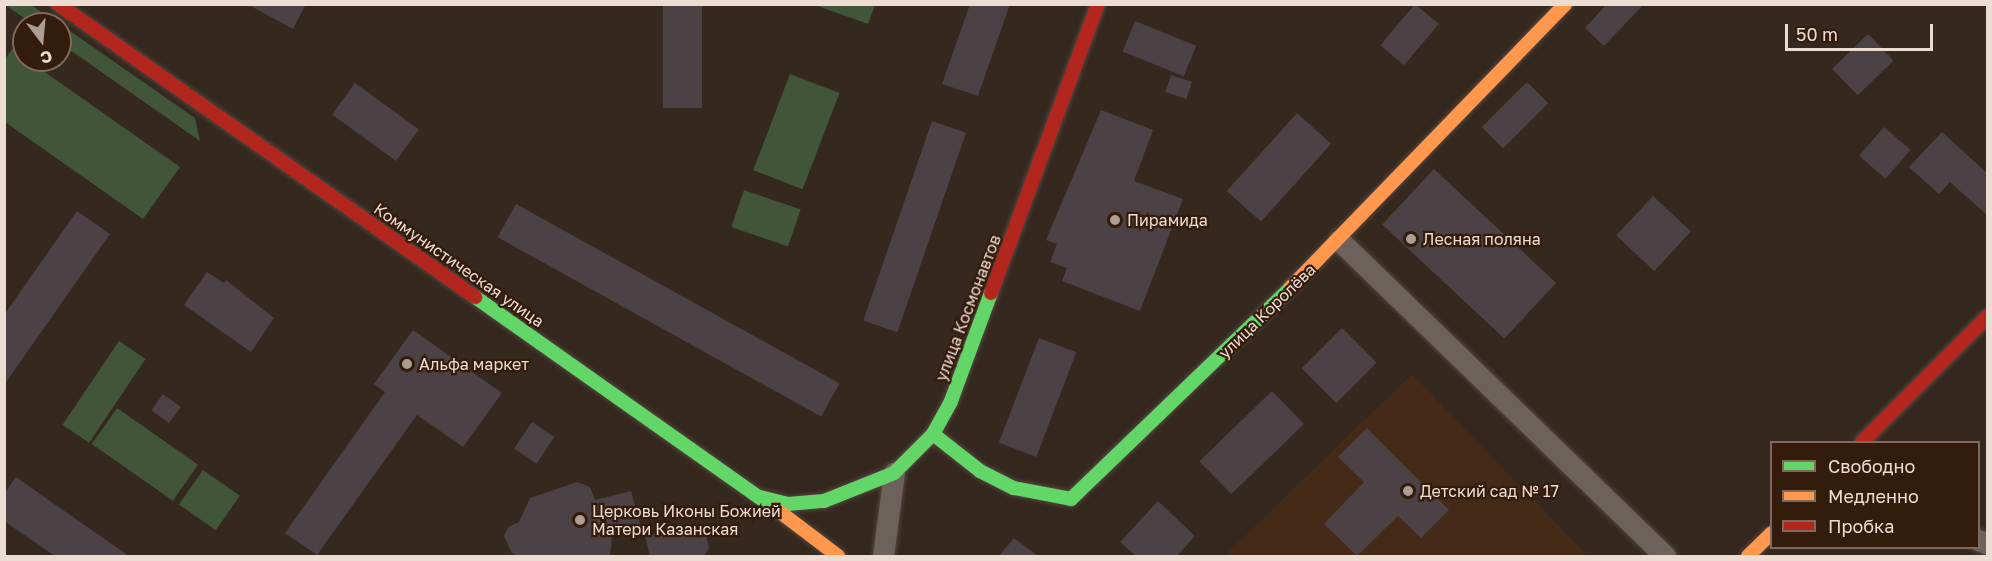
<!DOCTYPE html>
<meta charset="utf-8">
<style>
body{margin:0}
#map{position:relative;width:1992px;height:561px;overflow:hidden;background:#35281f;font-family:"Golos Text",sans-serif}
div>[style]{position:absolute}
.built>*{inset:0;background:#452a17}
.green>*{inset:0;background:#415538;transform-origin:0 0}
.building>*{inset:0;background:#4c4144;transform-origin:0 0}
.roads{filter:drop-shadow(0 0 2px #52453f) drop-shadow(0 0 2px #52453f)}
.street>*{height:21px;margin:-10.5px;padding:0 10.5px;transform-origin:10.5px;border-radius:10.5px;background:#6d625b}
.fast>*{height:14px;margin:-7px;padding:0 7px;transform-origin:7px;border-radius:7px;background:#63d668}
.slow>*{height:14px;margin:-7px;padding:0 7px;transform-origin:7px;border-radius:7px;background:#ff974d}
.jam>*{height:14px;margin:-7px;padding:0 7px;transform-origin:7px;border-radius:7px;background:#b3261e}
.dots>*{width:16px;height:16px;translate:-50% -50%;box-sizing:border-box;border:3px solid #341c0d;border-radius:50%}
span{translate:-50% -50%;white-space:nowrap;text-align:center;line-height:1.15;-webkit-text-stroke:4.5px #341c0d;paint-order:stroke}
.poi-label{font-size:16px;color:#eddcd2}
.left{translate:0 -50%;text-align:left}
.street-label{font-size:16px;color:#eddcd2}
.frame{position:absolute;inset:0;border:6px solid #eddcd2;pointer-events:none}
.legend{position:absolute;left:1770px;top:441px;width:210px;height:108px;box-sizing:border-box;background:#341c0d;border:2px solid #7e695c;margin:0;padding:8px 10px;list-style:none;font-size:18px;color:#eddcd2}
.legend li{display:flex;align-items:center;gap:12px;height:30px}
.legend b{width:30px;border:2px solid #7e695c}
.north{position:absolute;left:12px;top:12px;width:60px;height:60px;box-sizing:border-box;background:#341c0d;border:2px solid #7e695c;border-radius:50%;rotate:164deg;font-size:16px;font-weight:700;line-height:24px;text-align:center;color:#eddcd2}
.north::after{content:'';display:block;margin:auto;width:21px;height:27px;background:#ad9d93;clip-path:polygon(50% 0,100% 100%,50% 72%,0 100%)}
.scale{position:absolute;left:1785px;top:24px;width:148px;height:27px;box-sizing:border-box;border:3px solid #eddcd2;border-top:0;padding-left:8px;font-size:18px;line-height:21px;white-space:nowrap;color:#eddcd2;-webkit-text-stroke:4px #341c0d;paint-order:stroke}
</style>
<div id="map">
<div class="built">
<i style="clip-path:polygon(1412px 374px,1588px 556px,1233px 556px,1228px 552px)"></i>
</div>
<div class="green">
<i style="clip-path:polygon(5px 5px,31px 5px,59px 24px,33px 24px)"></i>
<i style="clip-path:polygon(815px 5px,875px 4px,875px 5px,868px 24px)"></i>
<i style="clip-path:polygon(60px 24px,195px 118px,200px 141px,60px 43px)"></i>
<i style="clip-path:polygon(12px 49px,180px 167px,143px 219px,5px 122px,5px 59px)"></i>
<i style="left:790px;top:74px;width:53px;height:103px;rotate:21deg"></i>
<i style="left:744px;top:190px;width:60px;height:39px;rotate:19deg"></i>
<i style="left:119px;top:341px;width:32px;height:101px;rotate:34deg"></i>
<i style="left:117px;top:408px;width:99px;height:44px;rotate:35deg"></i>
<i style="left:203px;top:470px;width:45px;height:42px;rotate:35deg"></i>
</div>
<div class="building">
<i style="clip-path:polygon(247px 4px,306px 4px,293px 29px)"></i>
<i style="left:663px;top:4px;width:39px;height:104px"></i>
<i style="clip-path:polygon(970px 4px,1010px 4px,978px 96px,942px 84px)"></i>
<i style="left:1415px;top:4px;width:31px;height:54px;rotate:40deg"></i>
<i style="clip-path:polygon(1607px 4px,1644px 4px,1604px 46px,1585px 28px)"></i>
<i style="left:1135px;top:21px;width:66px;height:33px;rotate:22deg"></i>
<i style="left:1868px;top:34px;width:37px;height:50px;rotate:46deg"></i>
<i style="left:1171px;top:75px;width:22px;height:18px;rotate:18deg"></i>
<i style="left:1527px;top:82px;width:30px;height:64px;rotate:45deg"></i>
<i style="left:355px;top:83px;width:79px;height:39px;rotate:36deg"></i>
<i style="clip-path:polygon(1101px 110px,1153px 130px,1134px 181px,1183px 199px,1140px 311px,1062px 281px,1067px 268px,1050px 262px,1057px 244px,1046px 240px)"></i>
<i style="left:1297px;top:113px;width:46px;height:105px;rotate:42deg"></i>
<i style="left:932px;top:121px;width:36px;height:211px;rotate:19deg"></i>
<i style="left:1884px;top:127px;width:35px;height:38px;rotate:41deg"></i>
<i style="clip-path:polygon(1942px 132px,1988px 174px,1988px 216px,1950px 182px,1939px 194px,1909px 167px)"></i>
<i style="left:1434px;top:169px;width:167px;height:76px;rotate:43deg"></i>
<i style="left:1653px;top:196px;width:52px;height:54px;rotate:43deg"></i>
<i style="left:516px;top:204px;width:370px;height:38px;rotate:29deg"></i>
<i style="clip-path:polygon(77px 211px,110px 234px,4px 385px,4px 315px)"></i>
<i style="clip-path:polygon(207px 272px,224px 283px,226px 280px,274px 318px,251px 352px,184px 305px)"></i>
<i style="left:1342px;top:328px;width:49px;height:57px;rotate:45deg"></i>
<i style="clip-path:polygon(413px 330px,502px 393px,463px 447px,417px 415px,317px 555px,285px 533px,385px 392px,374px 384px)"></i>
<i style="left:1039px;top:338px;width:40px;height:112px;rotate:21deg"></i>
<i style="left:1272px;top:391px;width:46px;height:101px;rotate:46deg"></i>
<i style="left:163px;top:394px;width:22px;height:20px;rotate:36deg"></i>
<i style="left:532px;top:422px;width:27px;height:32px;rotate:34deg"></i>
<i style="clip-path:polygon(1367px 428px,1449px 510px,1421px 538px,1398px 516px,1357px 556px,1324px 524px,1364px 482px,1338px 457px)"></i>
<i style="clip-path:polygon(16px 477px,50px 501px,129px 556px,55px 556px,4px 521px,4px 494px)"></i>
<i style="clip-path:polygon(577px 482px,590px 487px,595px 500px,631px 491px,642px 531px,612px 537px,610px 556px,518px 556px,512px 553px,504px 536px,508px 527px,519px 522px,530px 498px)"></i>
<i style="clip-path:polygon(1158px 501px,1195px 536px,1177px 556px,1136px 556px,1120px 542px)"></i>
<i style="clip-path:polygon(692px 524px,705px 531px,709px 549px,704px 556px,650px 556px,645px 536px)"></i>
<i style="clip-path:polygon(1014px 538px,1038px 556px,999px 556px)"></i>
</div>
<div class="roads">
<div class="street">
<i style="left:1339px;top:240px;width:454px;rotate:44.1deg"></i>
<i style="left:1978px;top:540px;width:11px;rotate:22deg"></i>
<i style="left:883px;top:556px;width:84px;rotate:-82.5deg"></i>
</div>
<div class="fast">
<i style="left:475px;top:297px;width:368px;rotate:35.2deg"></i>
<i style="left:933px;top:434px;width:60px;rotate:38.2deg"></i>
<i style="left:980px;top:471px;width:38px;rotate:27deg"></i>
<i style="left:1014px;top:488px;width:58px;rotate:10.9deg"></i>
<i style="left:1071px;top:499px;width:306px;rotate:-43.9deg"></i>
<i style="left:760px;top:497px;width:29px;rotate:14deg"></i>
<i style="left:788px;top:504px;width:36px;rotate:-5deg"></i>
<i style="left:824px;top:501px;width:75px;rotate:-21.8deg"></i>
<i style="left:894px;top:473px;width:55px;rotate:-45deg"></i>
<i style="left:933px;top:434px;width:38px;rotate:-61deg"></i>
<i style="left:951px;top:401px;width:115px;rotate:-69.7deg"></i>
</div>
<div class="slow">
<i style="left:1291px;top:287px;width:394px;rotate:-45.9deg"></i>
<i style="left:776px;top:509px;width:78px;rotate:37.2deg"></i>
<i style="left:1748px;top:556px;width:33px;rotate:-44deg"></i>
</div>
<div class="jam">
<i style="left:58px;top:4px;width:510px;rotate:35.09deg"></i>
<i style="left:991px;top:293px;width:308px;rotate:-69.7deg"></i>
<i style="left:1862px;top:442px;width:178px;rotate:-45deg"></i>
</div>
</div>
<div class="dots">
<i style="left:1115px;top:220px;background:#ad9d93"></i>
<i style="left:1411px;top:239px;background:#ad9d93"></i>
<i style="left:407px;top:364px;background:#ad9d93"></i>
<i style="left:1408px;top:491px;background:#ad9d93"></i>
<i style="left:580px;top:520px;background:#ad9d93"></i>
</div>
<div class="poi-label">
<span class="left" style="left:1127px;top:220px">Пирамида</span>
<span class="left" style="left:1423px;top:239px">Лесная поляна</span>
<span class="left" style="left:419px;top:364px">Альфа маркет</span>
<span class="left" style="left:1420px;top:491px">Детский сад № 17</span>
<span class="left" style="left:592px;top:520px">Церковь Иконы Божией<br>Матери Казанская</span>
</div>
<div class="street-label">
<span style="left:459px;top:265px;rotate:35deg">Коммунистическая улица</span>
<span style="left:968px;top:308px;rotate:-69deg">улица Космонавтов</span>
<span style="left:1267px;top:311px;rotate:-44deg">улица Королёва</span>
</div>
<div class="frame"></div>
<ul class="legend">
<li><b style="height:8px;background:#63d668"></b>Свободно</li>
<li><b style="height:8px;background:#ff974d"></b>Медленно</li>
<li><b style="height:8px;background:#b3261e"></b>Пробка</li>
</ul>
<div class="north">С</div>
<div class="scale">50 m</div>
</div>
